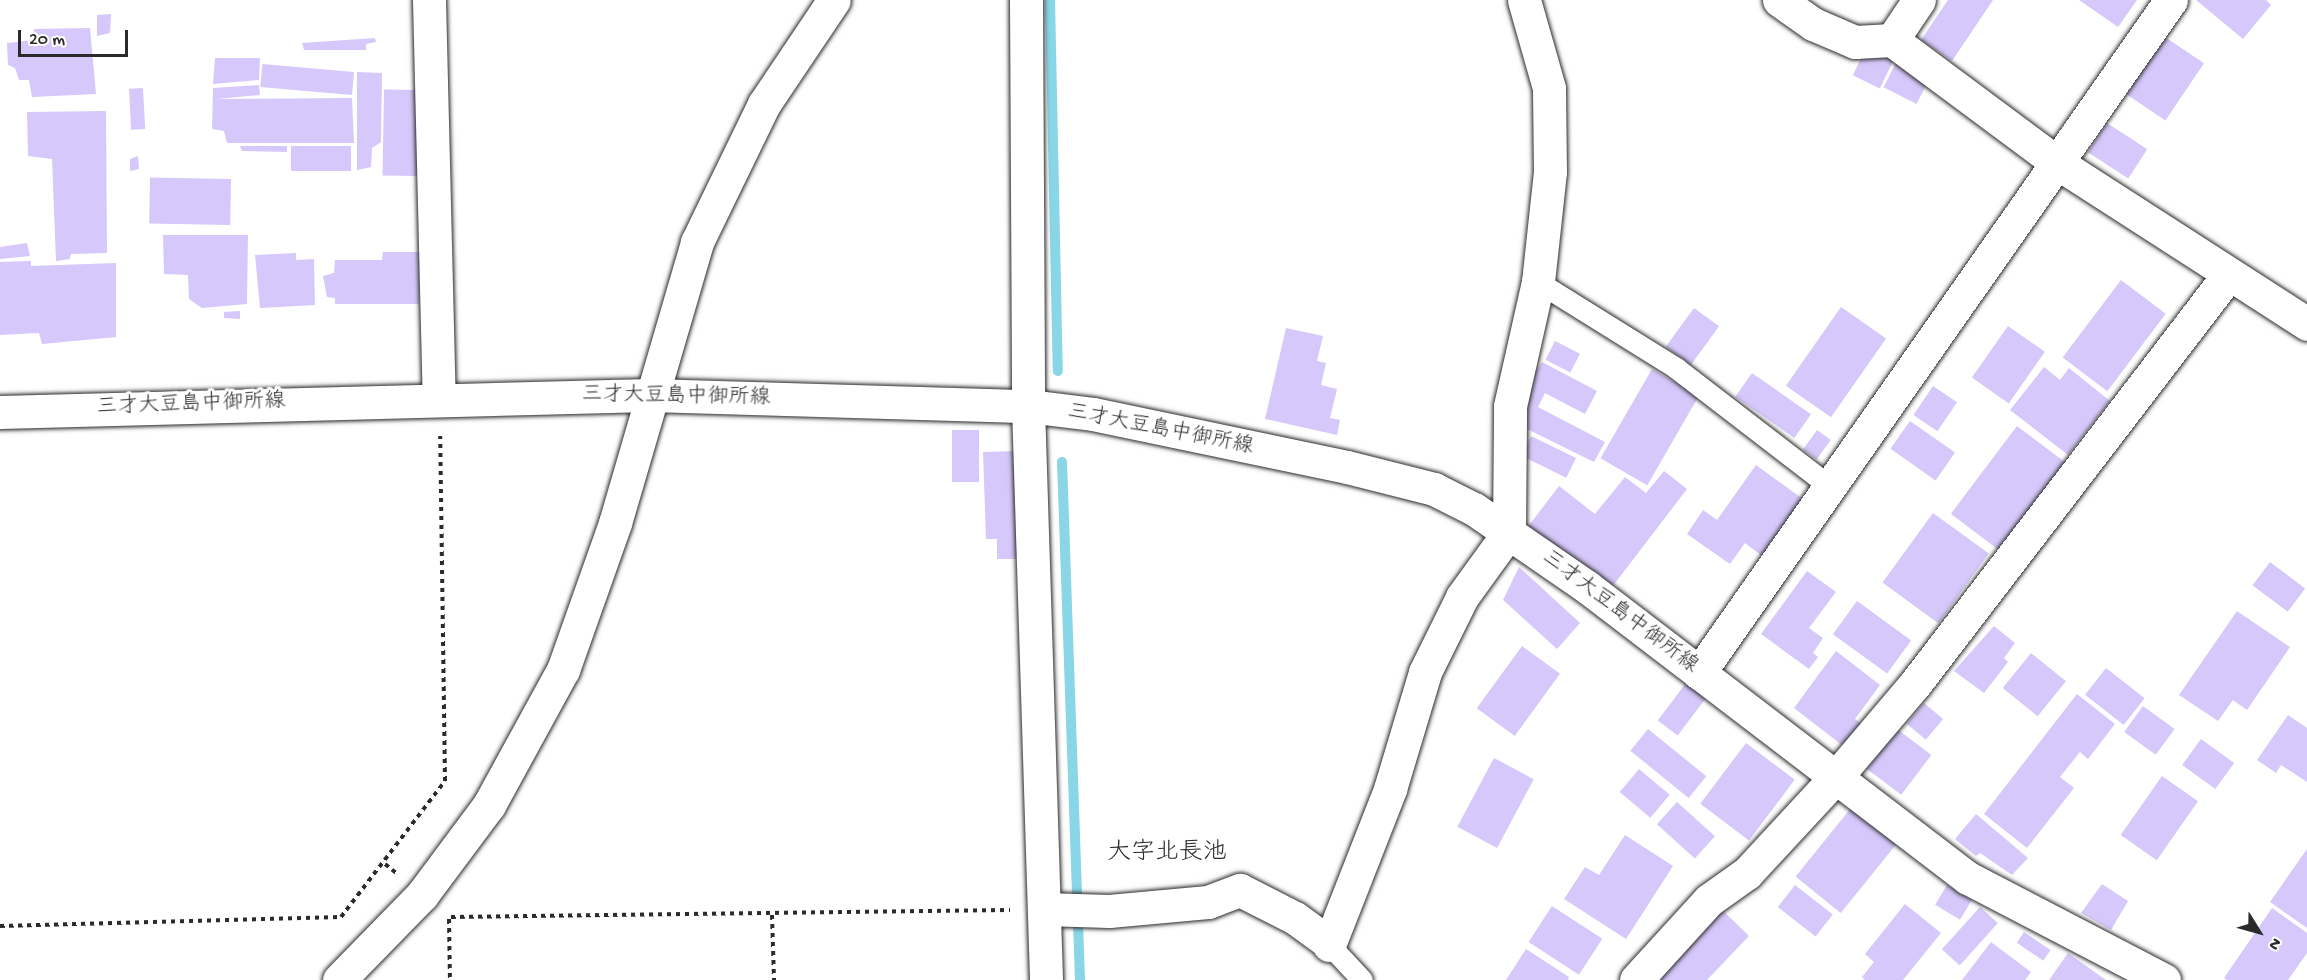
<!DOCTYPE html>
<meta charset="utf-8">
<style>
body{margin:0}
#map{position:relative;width:2307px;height:980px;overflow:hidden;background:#fff;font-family:"Gochi Hand","Klee One",sans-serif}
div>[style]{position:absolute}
.stream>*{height:10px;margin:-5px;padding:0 5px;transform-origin:5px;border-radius:5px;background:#88d6e6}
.building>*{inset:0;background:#d6c8fa;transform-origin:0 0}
.path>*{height:4px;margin-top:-2px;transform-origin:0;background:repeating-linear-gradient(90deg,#2b2b2b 0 4.5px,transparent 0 9px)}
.roads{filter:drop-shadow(0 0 2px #2b2b2b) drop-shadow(0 0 2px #2b2b2b)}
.lane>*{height:21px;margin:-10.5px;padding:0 10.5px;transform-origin:10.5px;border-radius:10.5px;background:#fff}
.street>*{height:33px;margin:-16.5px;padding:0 16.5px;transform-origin:16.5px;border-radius:16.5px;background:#fff}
.secondary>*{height:33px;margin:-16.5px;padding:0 16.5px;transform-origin:16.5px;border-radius:16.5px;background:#fff}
span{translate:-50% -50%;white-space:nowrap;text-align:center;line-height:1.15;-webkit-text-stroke:6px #fff;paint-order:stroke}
.street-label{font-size:21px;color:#2b2b2b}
.quarter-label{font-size:24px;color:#2b2b2b}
.north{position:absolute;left:2229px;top:902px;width:60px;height:60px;-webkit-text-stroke:4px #fff;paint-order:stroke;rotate:127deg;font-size:16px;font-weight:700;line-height:24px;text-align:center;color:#2b2b2b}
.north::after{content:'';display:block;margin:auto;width:21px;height:27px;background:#2b2b2b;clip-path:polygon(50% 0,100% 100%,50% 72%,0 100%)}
.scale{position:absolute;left:18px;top:30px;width:110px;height:27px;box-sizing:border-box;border:3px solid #2b2b2b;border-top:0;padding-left:8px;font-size:18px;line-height:21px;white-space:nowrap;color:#2b2b2b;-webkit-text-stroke:4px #fff;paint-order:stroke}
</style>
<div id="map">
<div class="stream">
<i style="left:1050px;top:0;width:371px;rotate:88.8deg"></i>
<i style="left:1062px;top:462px;width:518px;rotate:88.01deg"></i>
</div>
<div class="building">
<i style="clip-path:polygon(1948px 0,1993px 0,1952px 61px,1921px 40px)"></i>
<i style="clip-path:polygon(2079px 0,2137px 0,2118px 27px)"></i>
<i style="clip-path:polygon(2196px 0,2266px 0,2271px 5px,2243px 39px)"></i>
<i style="clip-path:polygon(111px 14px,110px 33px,97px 36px,97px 15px)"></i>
<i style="clip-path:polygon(90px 28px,96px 94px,32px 97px,29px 80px,19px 80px,15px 68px,8px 65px,7px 43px,34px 40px,34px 29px)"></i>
<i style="left:2165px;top:37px;width:47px;height:69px;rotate:34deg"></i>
<i style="clip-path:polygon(375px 38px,376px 42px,366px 44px,366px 50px,304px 50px,302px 43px)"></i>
<i style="left:1869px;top:42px;width:30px;height:37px;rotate:26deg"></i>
<i style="left:1899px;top:57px;width:37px;height:34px;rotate:27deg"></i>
<i style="clip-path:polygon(215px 58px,260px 58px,259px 80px,213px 84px)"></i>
<i style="left:354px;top:72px;width:23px;height:92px;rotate:95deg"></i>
<i style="clip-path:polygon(357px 72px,382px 73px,381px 142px,372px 148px,371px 167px,357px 170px)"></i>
<i style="clip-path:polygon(259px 85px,260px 95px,217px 99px,352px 98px,354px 143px,227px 143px,224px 131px,212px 129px,213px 88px)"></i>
<i style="left:143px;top:88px;width:41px;height:14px;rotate:87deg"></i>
<i style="left:419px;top:90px;width:86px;height:35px;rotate:91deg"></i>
<i style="clip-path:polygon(106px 111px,107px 253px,71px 254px,70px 259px,56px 261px,52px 159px,28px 156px,27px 112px)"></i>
<i style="left:2107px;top:123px;width:48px;height:35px;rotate:33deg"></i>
<i style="clip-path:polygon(240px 146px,287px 146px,287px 152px,242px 151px)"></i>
<i style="left:291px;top:146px;width:60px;height:25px"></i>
<i style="clip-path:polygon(138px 156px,139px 169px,130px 171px,130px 159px)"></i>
<i style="left:231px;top:179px;width:46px;height:81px;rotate:91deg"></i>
<i style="clip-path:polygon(163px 235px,248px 235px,247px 304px,202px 308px,189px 299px,188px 275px,164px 274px)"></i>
<i style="clip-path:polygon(27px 243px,30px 256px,0 259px,0 247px)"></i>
<i style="clip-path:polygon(383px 252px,420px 252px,419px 304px,335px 304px,335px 298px,327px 297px,323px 276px,334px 273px,335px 260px,382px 260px)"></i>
<i style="clip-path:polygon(296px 253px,296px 260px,314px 259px,315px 305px,260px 308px,255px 255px)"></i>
<i style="clip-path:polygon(31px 261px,31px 266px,116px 263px,116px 337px,42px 344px,39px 333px,0 335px,0 262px)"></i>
<i style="left:2121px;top:280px;width:56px;height:97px;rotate:37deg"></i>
<i style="left:1841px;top:307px;width:55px;height:96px;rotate:35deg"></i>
<i style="left:1694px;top:308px;width:31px;height:48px;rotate:36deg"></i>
<i style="clip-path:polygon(240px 311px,240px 319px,224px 318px,224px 312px)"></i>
<i style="left:2008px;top:326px;width:45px;height:63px;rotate:35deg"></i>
<i style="clip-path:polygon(1286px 328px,1323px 336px,1317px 361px,1326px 363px,1321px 385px,1337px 389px,1330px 418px,1340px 420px,1337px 435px,1265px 419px)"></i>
<i style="left:1555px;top:341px;width:28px;height:21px;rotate:27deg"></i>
<i style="clip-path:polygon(1542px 362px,1597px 391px,1585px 414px,1545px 393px,1538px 407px,1605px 442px,1594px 462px,1519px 425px,1524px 389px)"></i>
<i style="clip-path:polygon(2044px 367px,2060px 380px,2069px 368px,2110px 401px,2068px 455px,2010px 410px)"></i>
<i style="left:1652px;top:369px;width:54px;height:103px;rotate:30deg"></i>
<i style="left:1752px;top:373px;width:72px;height:29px;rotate:35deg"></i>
<i style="left:1933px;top:386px;width:29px;height:35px;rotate:34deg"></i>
<i style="left:1910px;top:421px;width:55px;height:34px;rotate:35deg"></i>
<i style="left:2017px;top:426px;width:68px;height:110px;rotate:37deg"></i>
<i style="left:952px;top:430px;width:27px;height:52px"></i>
<i style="left:1817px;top:430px;width:17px;height:24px;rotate:36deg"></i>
<i style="left:1531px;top:436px;width:50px;height:22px;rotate:26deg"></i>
<i style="clip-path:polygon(1017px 451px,1020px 559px,997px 559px,997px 539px,986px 539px,983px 452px)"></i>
<i style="clip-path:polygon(1756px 465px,1807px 502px,1766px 559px,1745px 543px,1730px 564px,1687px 534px,1703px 510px,1717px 520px)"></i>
<i style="clip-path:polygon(1664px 471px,1687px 489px,1609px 591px,1527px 528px,1559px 486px,1595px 514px,1625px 477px,1646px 493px)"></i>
<i style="left:1933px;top:513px;width:69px;height:86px;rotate:36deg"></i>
<i style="left:2270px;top:562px;width:44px;height:29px;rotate:37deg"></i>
<i style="clip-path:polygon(1519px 567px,1580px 623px,1557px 649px,1503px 600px)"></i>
<i style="clip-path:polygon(1807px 571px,1836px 592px,1809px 628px,1823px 638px,1813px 653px,1818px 657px,1809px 669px,1761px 634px)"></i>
<i style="left:1857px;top:601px;width:67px;height:41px;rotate:36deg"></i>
<i style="clip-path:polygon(2237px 611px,2290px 647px,2247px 710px,2233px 700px,2218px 721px,2179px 695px)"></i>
<i style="clip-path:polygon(1994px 626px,2015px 643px,2004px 658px,2008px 662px,1984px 693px,1954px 671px)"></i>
<i style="left:1522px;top:646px;width:47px;height:77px;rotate:36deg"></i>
<i style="clip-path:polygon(1836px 651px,1880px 685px,1855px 719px,1864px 726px,1847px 749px,1794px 708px)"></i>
<i style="left:2031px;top:653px;width:45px;height:45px;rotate:39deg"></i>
<i style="left:2106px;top:668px;width:49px;height:34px;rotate:38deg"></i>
<i style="left:1686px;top:683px;width:25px;height:47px;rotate:37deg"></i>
<i style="clip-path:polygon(2077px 694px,2115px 724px,2088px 759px,2080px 752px,2060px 777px,2074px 788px,2027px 848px,1984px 814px)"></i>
<i style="left:1924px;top:703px;width:25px;height:27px;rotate:40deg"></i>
<i style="left:2143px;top:706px;width:39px;height:32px;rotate:36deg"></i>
<i style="clip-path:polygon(2288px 715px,2307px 728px,2307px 782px,2281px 765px,2276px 773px,2257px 760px)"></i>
<i style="left:1648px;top:729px;width:75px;height:28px;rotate:39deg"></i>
<i style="left:1897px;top:729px;width:43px;height:50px;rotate:37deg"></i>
<i style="left:2201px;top:739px;width:41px;height:32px;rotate:36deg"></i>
<i style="left:1746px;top:743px;width:61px;height:76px;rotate:37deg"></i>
<i style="left:1494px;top:758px;width:45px;height:78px;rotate:28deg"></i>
<i style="left:1639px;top:769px;width:40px;height:30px;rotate:40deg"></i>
<i style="left:2162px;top:776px;width:44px;height:72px;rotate:35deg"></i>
<i style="left:1677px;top:802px;width:51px;height:30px;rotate:42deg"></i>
<i style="left:1851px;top:808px;width:58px;height:88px;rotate:39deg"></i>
<i style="clip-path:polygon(1976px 814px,2028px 858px,2012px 875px,1980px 853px,1976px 856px,1955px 839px)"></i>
<i style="clip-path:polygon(1625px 835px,1673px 866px,1626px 939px,1564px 899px,1585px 867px,1599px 875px)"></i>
<i style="clip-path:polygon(2307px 849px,2307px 928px,2270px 902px)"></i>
<i style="clip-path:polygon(2102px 884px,2128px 901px,2111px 930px,2081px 913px)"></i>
<i style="left:1795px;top:885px;width:48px;height:28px;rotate:38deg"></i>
<i style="left:1947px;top:885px;width:29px;height:23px;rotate:31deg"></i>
<i style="clip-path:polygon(1716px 904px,1749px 936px,1707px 980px,1643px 980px)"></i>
<i style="clip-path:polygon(1905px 904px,1941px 933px,1903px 980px,1865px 980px,1862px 977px,1874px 962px,1865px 954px)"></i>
<i style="left:1552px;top:906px;width:60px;height:43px;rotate:33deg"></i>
<i style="left:1980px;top:907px;width:24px;height:57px;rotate:42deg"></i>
<i style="clip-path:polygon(2272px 908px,2307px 933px,2307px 953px,2288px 980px,2227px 980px,2224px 978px)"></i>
<i style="left:2024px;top:932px;width:32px;height:13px;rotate:34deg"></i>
<i style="clip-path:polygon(1991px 942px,2031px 972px,2025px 980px,1962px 980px)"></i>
<i style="clip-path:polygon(1526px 949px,1569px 977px,1568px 980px,1506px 980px)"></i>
<i style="clip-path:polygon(2068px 953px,2106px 980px,2049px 980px)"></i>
</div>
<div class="path">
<i style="left:385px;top:864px;width:14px;rotate:39deg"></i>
<i style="left:772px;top:915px;width:65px;rotate:88.2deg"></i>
<i style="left:451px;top:917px;width:559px;rotate:-0.72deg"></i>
<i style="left:449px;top:919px;width:61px;rotate:89.1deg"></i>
<i style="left:0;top:926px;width:341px;rotate:-1.5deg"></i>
<i style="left:341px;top:917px;width:171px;rotate:-52.6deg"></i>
<i style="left:445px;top:781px;width:345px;rotate:-90.8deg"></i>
</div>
<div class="roads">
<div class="lane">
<i style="left:1538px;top:282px;width:163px;rotate:31.9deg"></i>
<i style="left:1676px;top:368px;width:193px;rotate:37.6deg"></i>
<i style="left:1323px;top:938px;width:57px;rotate:47.1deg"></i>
</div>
<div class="street">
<i style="left:429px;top:0;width:399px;rotate:88.6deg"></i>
<i style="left:1026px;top:0;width:406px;rotate:89.7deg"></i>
<i style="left:1028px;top:406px;width:574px;rotate:88.2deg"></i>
<i style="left:1779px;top:0;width:42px;rotate:35.2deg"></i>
<i style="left:1813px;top:24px;width:46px;rotate:23.2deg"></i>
<i style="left:1855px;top:42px;width:37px;rotate:-3deg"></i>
<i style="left:1892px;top:40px;width:204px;rotate:36.6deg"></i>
<i style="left:2056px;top:162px;width:299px;rotate:32.8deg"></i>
<i style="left:1892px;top:40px;width:48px;rotate:-56deg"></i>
<i style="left:1699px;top:673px;width:822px;rotate:-54.96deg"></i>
<i style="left:1044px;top:909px;width:65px;rotate:1.8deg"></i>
<i style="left:1109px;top:911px;width:99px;rotate:-5.2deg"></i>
<i style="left:1208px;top:902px;width:34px;rotate:-21deg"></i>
<i style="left:1240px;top:890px;width:62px;rotate:27deg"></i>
<i style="left:1295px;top:918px;width:34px;rotate:36deg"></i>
<i style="left:1329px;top:945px;width:168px;rotate:-68.6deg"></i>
<i style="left:1390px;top:789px;width:122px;rotate:-73.3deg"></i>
<i style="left:1425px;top:672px;width:84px;rotate:-63.7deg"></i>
<i style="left:1462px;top:597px;width:80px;rotate:-54.1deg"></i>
<i style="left:1509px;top:532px;width:126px;rotate:-89.5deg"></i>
<i style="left:1510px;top:406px;width:127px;rotate:-77.3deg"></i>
<i style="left:1538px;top:282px;width:111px;rotate:-83.8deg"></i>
<i style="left:1550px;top:172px;width:84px;rotate:-90.7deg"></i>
<i style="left:1549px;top:88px;width:91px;rotate:-105.9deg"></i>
<i style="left:1636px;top:980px;width:108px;rotate:-47.6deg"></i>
<i style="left:1709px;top:900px;width:47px;rotate:-35.4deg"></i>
<i style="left:1747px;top:873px;width:131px;rotate:-47.2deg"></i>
<i style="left:1836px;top:777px;width:122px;rotate:-49.7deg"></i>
<i style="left:1915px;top:684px;width:516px;rotate:-52.55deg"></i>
</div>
<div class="secondary">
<i style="left:0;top:412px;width:650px;rotate:-1.5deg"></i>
<i style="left:650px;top:395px;width:378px;rotate:1.7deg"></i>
<i style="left:1028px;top:406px;width:65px;rotate:7deg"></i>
<i style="left:1093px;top:414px;width:259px;rotate:11.8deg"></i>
<i style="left:1347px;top:467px;width:90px;rotate:14.2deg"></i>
<i style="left:1434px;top:489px;width:45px;rotate:26.6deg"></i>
<i style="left:1474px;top:509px;width:137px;rotate:34.6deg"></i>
<i style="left:1587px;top:587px;width:479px;rotate:37.4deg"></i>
<i style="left:1968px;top:878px;width:221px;rotate:27.5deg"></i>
<i style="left:339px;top:980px;width:119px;rotate:-45.7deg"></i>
<i style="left:422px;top:895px;width:112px;rotate:-53.3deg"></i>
<i style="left:489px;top:805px;width:154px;rotate:-61.3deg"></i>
<i style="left:563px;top:670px;width:156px;rotate:-70.5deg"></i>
<i style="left:615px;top:523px;width:293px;rotate:-73.7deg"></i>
<i style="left:697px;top:242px;width:153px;rotate:-64.1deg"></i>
<i style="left:764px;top:104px;width:125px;rotate:-56.1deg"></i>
</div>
</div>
<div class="street-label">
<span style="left:676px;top:398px;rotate:1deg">三才大豆島中御所線</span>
<span style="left:191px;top:406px;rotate:-2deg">三才大豆島中御所線</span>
<span style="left:1160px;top:431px;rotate:11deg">三才大豆島中御所線</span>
<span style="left:1619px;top:613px;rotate:37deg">三才大豆島中御所線</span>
</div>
<div class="quarter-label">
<span style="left:1167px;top:854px">大字北長池</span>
</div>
<div class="north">N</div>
<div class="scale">20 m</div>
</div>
